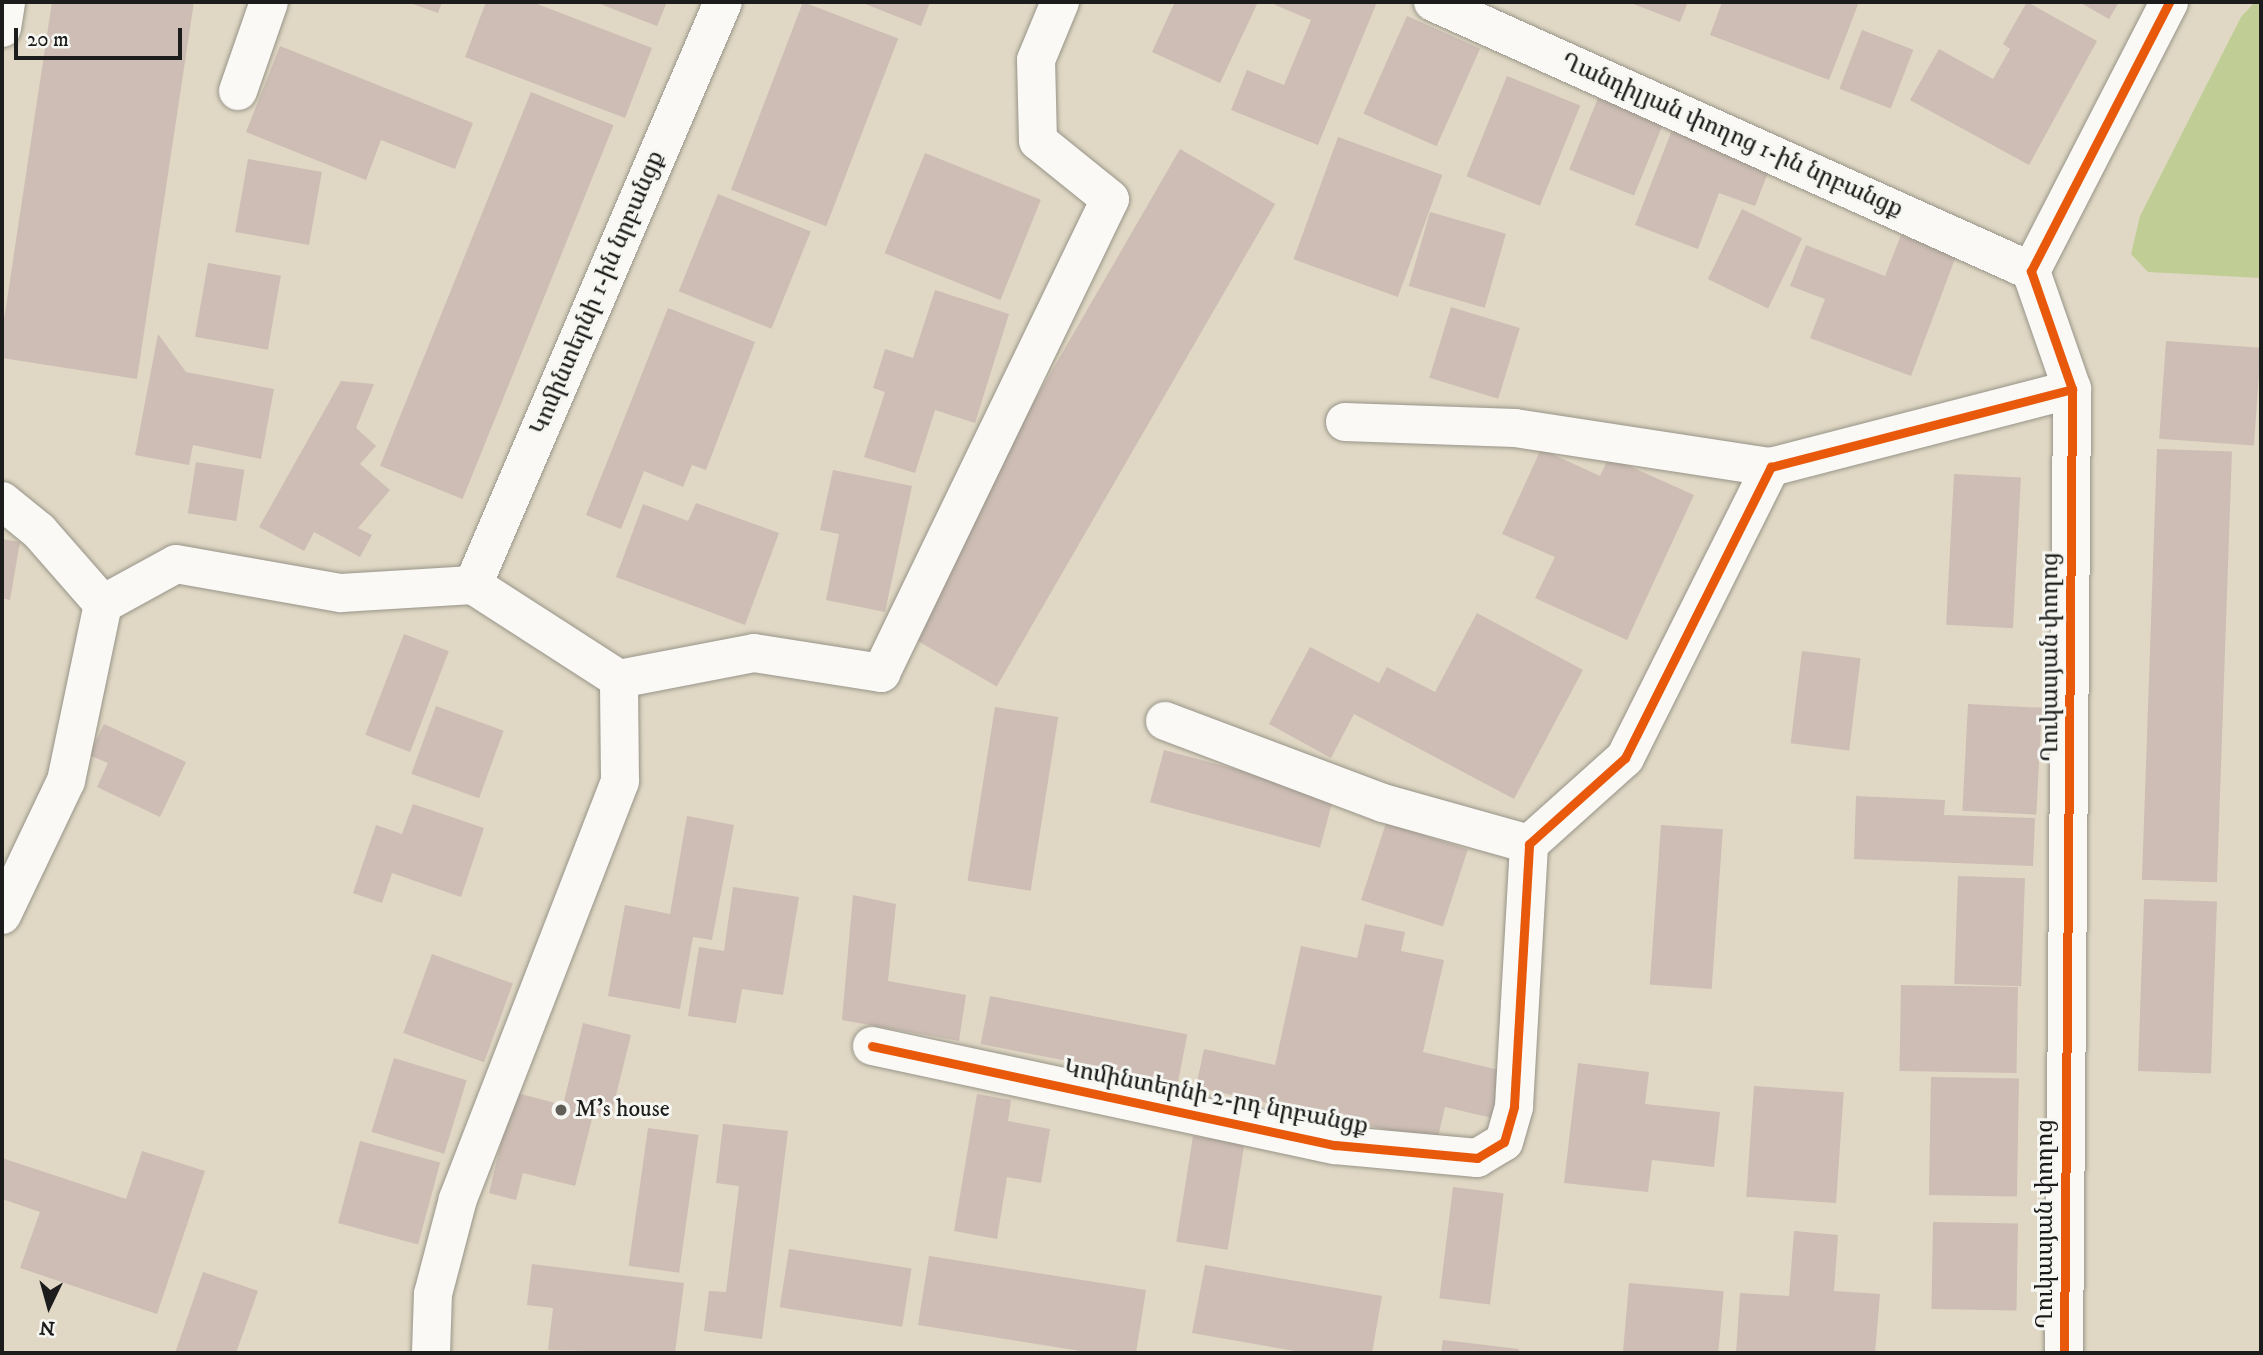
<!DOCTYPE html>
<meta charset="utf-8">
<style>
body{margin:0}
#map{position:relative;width:2263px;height:1355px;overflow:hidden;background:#e0d8c4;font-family:"IM FELL DW Pica","Noto Serif Armenian",serif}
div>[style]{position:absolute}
.green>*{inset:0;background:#c0ce95}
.building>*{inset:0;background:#cdbdb4;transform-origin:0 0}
.roads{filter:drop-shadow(0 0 2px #989489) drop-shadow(0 0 2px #989489)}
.minor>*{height:38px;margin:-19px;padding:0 19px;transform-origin:19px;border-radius:19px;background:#faf9f6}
.cycleway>*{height:9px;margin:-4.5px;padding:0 4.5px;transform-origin:4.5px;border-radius:4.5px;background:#e8590c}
.dots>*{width:19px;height:19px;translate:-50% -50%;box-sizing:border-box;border:4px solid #f6f6f2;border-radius:50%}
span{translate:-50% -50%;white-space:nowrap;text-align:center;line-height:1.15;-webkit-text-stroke:6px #f6f6f2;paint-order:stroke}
.street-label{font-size:24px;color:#1c1c1c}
.poi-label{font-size:24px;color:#1c1c1c}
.left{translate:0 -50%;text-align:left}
.frame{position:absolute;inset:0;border:4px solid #1c1c1c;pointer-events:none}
.north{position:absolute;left:14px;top:1271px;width:70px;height:70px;-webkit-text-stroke:5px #f6f6f2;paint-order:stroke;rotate:185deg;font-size:19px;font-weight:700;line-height:28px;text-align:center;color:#1c1c1c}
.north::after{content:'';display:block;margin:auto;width:24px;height:32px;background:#1c1c1c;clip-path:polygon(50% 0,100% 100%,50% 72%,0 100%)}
.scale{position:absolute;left:14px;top:28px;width:168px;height:32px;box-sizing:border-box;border:4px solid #1c1c1c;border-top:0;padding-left:9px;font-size:21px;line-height:24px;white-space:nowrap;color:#1c1c1c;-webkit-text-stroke:5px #f6f6f2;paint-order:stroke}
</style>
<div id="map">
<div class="green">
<i style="clip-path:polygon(2255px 2px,2261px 2px,2261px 278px,2148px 272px,2131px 254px,2140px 216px,2241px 17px)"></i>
</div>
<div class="building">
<i style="clip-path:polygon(52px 2px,194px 2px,137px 379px,2px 358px,2px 333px)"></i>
<i style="clip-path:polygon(407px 2px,442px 2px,438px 13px)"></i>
<i style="clip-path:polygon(486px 2px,532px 2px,652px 48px,625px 118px,465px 57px)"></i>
<i style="clip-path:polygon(595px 2px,667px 2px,657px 26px)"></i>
<i style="left:803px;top:2px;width:102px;height:201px;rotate:21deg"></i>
<i style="clip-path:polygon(860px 2px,930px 2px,921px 26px)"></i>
<i style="clip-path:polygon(1175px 2px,1258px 2px,1220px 83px,1152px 52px)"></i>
<i style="clip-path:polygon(1276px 2px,1377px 2px,1318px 145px,1231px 110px,1247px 70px,1284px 85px,1311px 20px,1275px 5px)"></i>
<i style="clip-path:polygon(1628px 2px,1688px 2px,1680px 22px)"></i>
<i style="clip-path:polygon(1722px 2px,1859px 2px,1829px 80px,1710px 35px)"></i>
<i style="clip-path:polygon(2027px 2px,2097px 41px,2029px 165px,1910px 100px,1939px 49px,1993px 79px,2010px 49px,2003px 44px)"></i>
<i style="clip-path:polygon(2079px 2px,2119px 2px,2109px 19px)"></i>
<i style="left:1407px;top:16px;width:80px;height:107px;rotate:24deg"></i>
<i style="left:1862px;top:30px;width:55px;height:63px;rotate:21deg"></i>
<i style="clip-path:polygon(280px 46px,473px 123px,455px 169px,381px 140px,366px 180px,246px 132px)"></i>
<i style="left:1507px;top:76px;width:79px;height:108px;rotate:22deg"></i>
<i style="left:531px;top:92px;width:89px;height:403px;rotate:22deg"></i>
<i style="left:1598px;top:98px;width:70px;height:77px;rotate:22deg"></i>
<i style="clip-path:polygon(1672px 130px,1770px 168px,1755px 206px,1719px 193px,1698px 249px,1635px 225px)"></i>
<i style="left:1338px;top:137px;width:111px;height:130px;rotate:20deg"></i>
<i style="left:1180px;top:149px;width:110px;height:557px;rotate:30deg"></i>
<i style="left:925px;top:153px;width:125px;height:108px;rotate:22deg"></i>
<i style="left:248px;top:159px;width:75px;height:74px;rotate:10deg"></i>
<i style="left:718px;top:194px;width:100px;height:105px;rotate:22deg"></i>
<i style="left:1742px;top:209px;width:67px;height:78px;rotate:26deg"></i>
<i style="left:1430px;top:212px;width:79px;height:77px;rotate:16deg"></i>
<i style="clip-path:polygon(1901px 235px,1956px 256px,1911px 376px,1810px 338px,1825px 299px,1790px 286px,1806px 245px,1885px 276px)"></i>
<i style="left:208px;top:263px;width:74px;height:75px;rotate:10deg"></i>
<i style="clip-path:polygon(935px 290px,1009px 314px,975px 423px,935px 410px,915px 473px,864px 457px,885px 392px,873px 388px,885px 349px,913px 358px)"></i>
<i style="left:1451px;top:307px;width:72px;height:74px;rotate:17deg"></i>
<i style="clip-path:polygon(668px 308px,755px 342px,706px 470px,692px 465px,683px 487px,644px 471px,621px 529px,586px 515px)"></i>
<i style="clip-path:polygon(158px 334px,186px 372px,274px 389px,261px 459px,193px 445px,189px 465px,135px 455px)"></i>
<i style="left:2166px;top:341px;width:95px;height:98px;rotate:4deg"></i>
<i style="clip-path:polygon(341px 381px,374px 384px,356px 428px,376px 446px,360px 464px,390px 490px,358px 528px,372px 535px,360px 557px,314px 532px,304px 551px,259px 527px)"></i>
<i style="clip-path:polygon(1541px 449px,1600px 476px,1609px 457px,1694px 495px,1627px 640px,1535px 598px,1555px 557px,1502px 534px)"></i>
<i style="left:2157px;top:449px;width:75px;height:431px;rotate:2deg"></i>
<i style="left:196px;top:462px;width:49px;height:52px;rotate:9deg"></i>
<i style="clip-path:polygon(833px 470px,912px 486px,885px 612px,826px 600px,839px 534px,820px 530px)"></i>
<i style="left:1954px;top:474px;width:67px;height:151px;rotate:3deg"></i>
<i style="clip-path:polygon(696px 503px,779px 533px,745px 625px,616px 577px,643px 504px,688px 521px)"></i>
<i style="clip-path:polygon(2px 539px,20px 542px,10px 600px,2px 598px)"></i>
<i style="clip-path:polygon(1477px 613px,1583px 670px,1514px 799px,1354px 714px,1331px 758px,1269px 724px,1310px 647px,1379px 683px,1387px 667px,1435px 692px)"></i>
<i style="left:404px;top:634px;width:48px;height:108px;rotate:21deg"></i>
<i style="left:1802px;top:651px;width:59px;height:93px;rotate:7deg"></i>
<i style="left:1968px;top:704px;width:74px;height:107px;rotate:3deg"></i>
<i style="left:436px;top:706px;width:72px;height:72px;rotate:20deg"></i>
<i style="left:995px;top:707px;width:64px;height:176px;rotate:9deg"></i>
<i style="clip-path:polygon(104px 724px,186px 762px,160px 817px,97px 787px,108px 763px,89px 755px)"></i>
<i style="left:1164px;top:750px;width:176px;height:54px;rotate:15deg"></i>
<i style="clip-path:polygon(1856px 796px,1945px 800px,1944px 815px,2035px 818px,2033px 866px,1854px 859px)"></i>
<i style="clip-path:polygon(413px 804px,484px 828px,461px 897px,392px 873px,382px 903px,353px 893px,376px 825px,402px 834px)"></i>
<i style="clip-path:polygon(687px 816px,734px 825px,712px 940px,693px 937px,680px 1009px,608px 996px,625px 905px,670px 914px)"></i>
<i style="left:1386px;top:823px;width:86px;height:81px;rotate:18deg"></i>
<i style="left:1661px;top:825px;width:62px;height:160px;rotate:4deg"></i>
<i style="left:1958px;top:876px;width:67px;height:108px;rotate:2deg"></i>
<i style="clip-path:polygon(733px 887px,799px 897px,783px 995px,742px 989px,736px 1023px,688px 1016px,699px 947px,724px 951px)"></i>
<i style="clip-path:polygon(853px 895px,896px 904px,888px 981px,966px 995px,959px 1041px,842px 1020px)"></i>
<i style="left:2144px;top:899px;width:73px;height:172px;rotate:2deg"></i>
<i style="clip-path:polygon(1365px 924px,1405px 932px,1401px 951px,1444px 960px,1423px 1052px,1503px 1071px,1492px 1118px,1445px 1107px,1437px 1141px,1196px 1087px,1204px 1049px,1275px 1065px,1301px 946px,1357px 958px)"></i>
<i style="left:432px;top:954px;width:86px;height:84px;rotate:20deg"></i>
<i style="left:1901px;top:985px;width:117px;height:86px;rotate:1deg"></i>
<i style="left:990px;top:996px;width:201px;height:49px;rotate:11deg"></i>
<i style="clip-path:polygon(583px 1023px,631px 1035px,610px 1119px,593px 1115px,575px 1186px,523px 1173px,516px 1200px,489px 1193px,513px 1092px,563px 1105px)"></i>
<i style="left:394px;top:1058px;width:76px;height:77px;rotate:17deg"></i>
<i style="clip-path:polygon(1578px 1063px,1649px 1072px,1645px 1104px,1720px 1112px,1714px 1167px,1652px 1160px,1648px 1192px,1564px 1183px)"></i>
<i style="left:1931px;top:1077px;width:88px;height:118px;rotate:1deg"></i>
<i style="left:1754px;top:1086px;width:90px;height:111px;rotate:4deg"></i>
<i style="clip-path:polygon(977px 1094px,1011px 1100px,1008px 1121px,1050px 1129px,1041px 1183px,1007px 1177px,997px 1239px,954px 1231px)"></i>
<i style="clip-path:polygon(723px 1124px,788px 1131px,762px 1339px,704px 1331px,709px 1291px,726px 1292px,739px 1186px,716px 1183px)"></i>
<i style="left:648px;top:1128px;width:51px;height:139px;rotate:8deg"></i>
<i style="left:1193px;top:1136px;width:52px;height:107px;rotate:9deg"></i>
<i style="left:360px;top:1141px;width:83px;height:85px;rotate:15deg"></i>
<i style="clip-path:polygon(142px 1151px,205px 1171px,157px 1314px,20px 1268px,40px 1212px,2px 1199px,2px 1158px,126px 1199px)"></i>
<i style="left:1453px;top:1187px;width:51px;height:112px;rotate:7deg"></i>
<i style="left:1933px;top:1222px;width:85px;height:87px;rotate:1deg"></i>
<i style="clip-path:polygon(1794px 1231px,1838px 1235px,1834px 1291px,1880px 1294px,1875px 1353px,1736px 1353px,1740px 1293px,1789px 1296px)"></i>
<i style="left:789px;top:1249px;width:124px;height:59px;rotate:9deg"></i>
<i style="clip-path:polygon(929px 1256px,1146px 1290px,1136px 1353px,1093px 1353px,918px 1325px)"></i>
<i style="clip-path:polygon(532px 1264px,684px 1283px,675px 1353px,548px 1350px,553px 1308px,527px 1305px)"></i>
<i style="clip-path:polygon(1205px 1265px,1382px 1296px,1372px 1353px,1306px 1353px,1192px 1333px)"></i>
<i style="clip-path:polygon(203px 1272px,258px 1291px,236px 1353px,175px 1353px)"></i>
<i style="left:1629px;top:1283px;width:95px;height:70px;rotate:5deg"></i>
<i style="clip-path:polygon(1443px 1340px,1519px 1349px,1518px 1353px,1441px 1353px)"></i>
</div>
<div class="roads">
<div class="minor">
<i style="left:1433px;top:2px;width:656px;rotate:24.22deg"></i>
<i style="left:2px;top:28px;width:26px;rotate:-81deg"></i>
<i style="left:238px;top:91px;width:94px;rotate:-70.8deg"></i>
<i style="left:1345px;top:422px;width:170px;rotate:2deg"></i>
<i style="left:1515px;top:428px;width:259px;rotate:8.7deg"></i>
<i style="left:2px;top:501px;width:48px;rotate:39deg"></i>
<i style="left:39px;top:531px;width:97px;rotate:48.8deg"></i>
<i style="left:473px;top:585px;width:634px;rotate:-66.79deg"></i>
<i style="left:1165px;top:721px;width:233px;rotate:20.6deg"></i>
<i style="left:1383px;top:803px;width:152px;rotate:15.7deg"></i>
<i style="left:1529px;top:844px;width:129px;rotate:-41.9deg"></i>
<i style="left:1625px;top:758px;width:326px;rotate:-63.4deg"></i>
<i style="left:1771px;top:467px;width:311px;rotate:-14.5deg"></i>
<i style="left:2px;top:915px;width:148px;rotate:-64.5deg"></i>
<i style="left:66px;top:781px;width:181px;rotate:-78.2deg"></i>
<i style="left:103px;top:604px;width:83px;rotate:-28.7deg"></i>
<i style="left:176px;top:564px;width:168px;rotate:10deg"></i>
<i style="left:341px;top:593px;width:132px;rotate:-3.5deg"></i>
<i style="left:473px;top:585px;width:174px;rotate:32.8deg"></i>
<i style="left:619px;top:679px;width:137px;rotate:-10.9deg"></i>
<i style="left:754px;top:653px;width:129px;rotate:8.9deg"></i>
<i style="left:881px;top:673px;width:526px;rotate:-64.21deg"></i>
<i style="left:1110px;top:199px;width:92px;rotate:-141.1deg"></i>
<i style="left:1038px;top:141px;width:81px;rotate:-91.4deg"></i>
<i style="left:1036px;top:60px;width:63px;rotate:-67.5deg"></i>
<i style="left:872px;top:1046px;width:473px;rotate:12.1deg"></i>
<i style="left:1335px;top:1145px;width:143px;rotate:5.2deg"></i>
<i style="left:1477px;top:1158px;width:31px;rotate:-31deg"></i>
<i style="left:1504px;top:1142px;width:37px;rotate:-74deg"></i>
<i style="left:1514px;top:1106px;width:262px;rotate:-86.7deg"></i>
<i style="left:431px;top:1353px;width:59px;rotate:-88.1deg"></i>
<i style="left:433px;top:1294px;width:98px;rotate:-75.3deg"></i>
<i style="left:458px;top:1199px;width:448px;rotate:-68.8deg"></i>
<i style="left:620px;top:781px;width:102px;rotate:-90.6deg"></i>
<i style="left:2064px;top:1353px;width:964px;rotate:-89.52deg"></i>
<i style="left:2072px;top:389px;width:125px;rotate:-109.2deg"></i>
<i style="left:2031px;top:271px;width:302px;rotate:-62.8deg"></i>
</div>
</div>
<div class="cycleway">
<i style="left:872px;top:1046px;width:473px;rotate:12.1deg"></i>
<i style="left:1335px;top:1145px;width:143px;rotate:5.2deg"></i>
<i style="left:1477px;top:1158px;width:31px;rotate:-31deg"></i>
<i style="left:1504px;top:1142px;width:37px;rotate:-74deg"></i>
<i style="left:1514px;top:1106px;width:262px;rotate:-86.7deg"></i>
<i style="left:1529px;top:844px;width:129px;rotate:-41.9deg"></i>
<i style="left:1625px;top:758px;width:326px;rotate:-63.4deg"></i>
<i style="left:1771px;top:467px;width:311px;rotate:-14.5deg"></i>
<i style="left:2064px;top:1353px;width:964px;rotate:-89.52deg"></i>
<i style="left:2072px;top:389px;width:125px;rotate:-109.2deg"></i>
<i style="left:2031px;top:271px;width:302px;rotate:-62.8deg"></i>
</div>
<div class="dots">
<i style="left:561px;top:1110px;background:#615e57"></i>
</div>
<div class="street-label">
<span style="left:1732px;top:136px;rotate:24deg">Ղանդիլյան փողոց 1-ին նրբանցք</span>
<span style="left:598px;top:293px;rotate:-67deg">Կոմինտերնի 1-ին նրբանցք</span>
<span style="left:2051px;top:657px;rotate:-90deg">Ղուկասյան փողոց</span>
<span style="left:1216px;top:1098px;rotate:11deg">Կոմինտերնի 2-րդ նրբանցք</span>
<span style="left:2046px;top:1224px;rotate:-90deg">Ղուկասյան փողոց</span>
</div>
<div class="poi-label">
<span class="left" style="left:575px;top:1110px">M's house</span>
</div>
<div class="frame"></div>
<div class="north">N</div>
<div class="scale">20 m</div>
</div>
